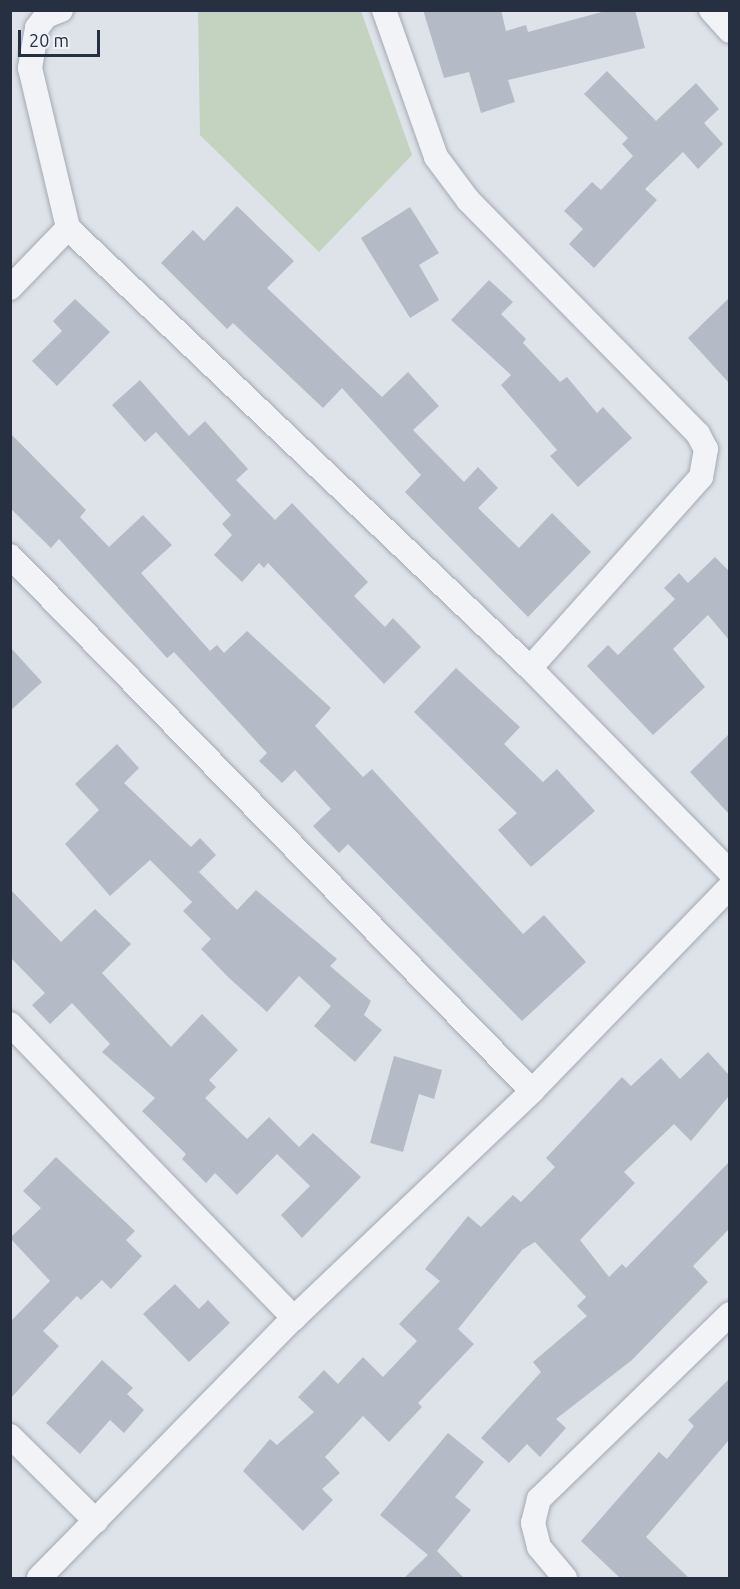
<!DOCTYPE html>
<style>
body{margin:0}
#map{position:relative;width:740px;height:1589px;overflow:hidden;background:#dee2e9;font-family:Ubuntu,sans-serif}
div>[style]{position:absolute}
.green>*{inset:0;background:#c4d3bf}
.building>*{inset:0;background:#b5bbc6}
.roads{filter:drop-shadow(0 0 2px #a3a9b3) drop-shadow(0 0 2px #a3a9b3)}
.minor>*{height:24px;margin:-12px;padding:0 12px;transform-origin:12px;border-radius:12px;background:#f1f3f7}
span{translate:-50% -50%;white-space:nowrap;text-align:center;line-height:1.15;-webkit-text-stroke:4.5px #eef1f6;paint-order:stroke}
.frame{position:absolute;inset:0;border:12px solid #273040;pointer-events:none}
.scale{position:absolute;left:18px;top:30px;width:82px;height:27px;box-sizing:border-box;border:3px solid #273040;border-top:0;padding-left:8px;font-size:18px;line-height:21px;white-space:nowrap;color:#273040;-webkit-text-stroke:4px #eef1f6;paint-order:stroke}
</style>
<div id="map">
<div class="green">
<i style="clip-path:polygon(198px 11px,361px 11px,412px 155px,319px 252px,200px 135px)"></i>
</div>
<div class="building">
<i style="clip-path:polygon(423px 10px,501px 10px,506px 31px,526px 25px,528px 32px,609px 10px,635px 10px,645px 48px,508px 80px,515px 102px,481px 113px,469px 72px,444px 78px)"></i>
<i style="clip-path:polygon(607px 71px,656px 121px,696px 83px,719px 109px,704px 123px,723px 144px,698px 169px,683px 152px,645px 189px,657px 200px,594px 268px,569px 244px,583px 229px,564px 211px,592px 182px,601px 190px,633px 156px,622px 144px,628px 138px,584px 94px)"></i>
<i style="clip-path:polygon(237px 206px,294px 261px,267px 288px,382px 397px,408px 372px,439px 406px,413px 430px,464px 482px,478px 467px,498px 488px,478px 508px,519px 548px,552px 513px,591px 552px,528px 617px,405px 492px,421px 475px,342px 388px,323px 408px,233px 323px,227px 329px,161px 263px,193px 230px,204px 241px)"></i>
<i style="clip-path:polygon(410px 207px,439px 253px,419px 265px,439px 300px,410px 318px,361px 238px)"></i>
<i style="clip-path:polygon(489px 280px,513px 302px,501px 314px,526px 339px,523px 343px,560px 382px,567px 377px,597px 413px,603px 407px,632px 438px,578px 487px,550px 456px,557px 450px,501px 385px,511px 375px,451px 320px)"></i>
<i style="clip-path:polygon(729px 298px,729px 383px,688px 338px)"></i>
<i style="clip-path:polygon(75px 299px,110px 332px,57px 386px,32px 361px,62px 331px,53px 321px)"></i>
<i style="clip-path:polygon(140px 380px,189px 436px,205px 421px,248px 469px,236px 480px,275px 520px,292px 503px,368px 582px,354px 596px,385px 627px,393px 618px,421px 647px,384px 684px,268px 563px,264px 568px,259px 563px,242px 582px,214px 555px,232px 535px,222px 524px,231px 515px,156px 432px,145px 442px,112px 405px)"></i>
<i style="clip-path:polygon(10px 433px,86px 510px,80px 517px,109px 547px,143px 515px,172px 545px,141px 573px,210px 651px,217px 645px,224px 653px,247px 631px,331px 708px,315px 726px,363px 777px,372px 769px,523px 934px,544px 915px,586px 962px,522px 1021px,348px 844px,339px 853px,313px 826px,331px 809px,295px 770px,282px 783px,259px 761px,267px 753px,174px 652px,167px 658px,59px 539px,51px 548px,10px 508px)"></i>
<i style="clip-path:polygon(715px 557px,729px 571px,729px 640px,708px 615px,673px 649px,705px 687px,653px 735px,587px 666px,608px 645px,618px 655px,675px 599px,664px 588px,679px 573px,688px 583px)"></i>
<i style="clip-path:polygon(10px 647px,42px 682px,10px 711px)"></i>
<i style="clip-path:polygon(456px 668px,520px 727px,504px 744px,543px 782px,557px 769px,595px 811px,531px 867px,498px 830px,517px 813px,414px 712px)"></i>
<i style="clip-path:polygon(729px 734px,729px 814px,690px 772px)"></i>
<i style="clip-path:polygon(117px 744px,139px 768px,124px 783px,191px 847px,200px 838px,216px 855px,199px 872px,237px 910px,256px 890px,337px 959px,330px 966px,371px 1001px,364px 1015px,382px 1030px,355px 1062px,314px 1026px,331px 1006px,299px 976px,267px 1012px,228px 977px,201px 949px,211px 939px,183px 911px,192px 902px,150px 860px,110px 896px,65px 844px,99px 810px,75px 784px)"></i>
<i style="clip-path:polygon(10px 889px,61px 942px,95px 909px,131px 944px,102px 973px,171px 1047px,202px 1014px,238px 1050px,209px 1080px,216px 1087px,205px 1098px,247px 1139px,269px 1117px,299px 1147px,313px 1133px,361px 1177px,302px 1238px,281px 1215px,310px 1186px,277px 1154px,237px 1195px,215px 1173px,206px 1183px,182px 1159px,186px 1154px,142px 1111px,155px 1098px,102px 1052px,110px 1044px,72px 1003px,50px 1024px,32px 1005px,45px 993px,10px 957px)"></i>
<i style="clip-path:polygon(708px 1052px,729px 1075px,729px 1096px,691px 1141px,674px 1124px,624px 1172px,635px 1183px,580px 1240px,609px 1277px,622px 1264px,626px 1268px,729px 1162px,729px 1229px,693px 1266px,708px 1282px,632px 1360px,556px 1419px,566px 1428px,540px 1457px,527px 1444px,509px 1463px,481px 1438px,541px 1372px,533px 1362px,587px 1316px,577px 1306px,586px 1297px,535px 1242px,522px 1250px,458px 1329px,474px 1344px,418px 1403px,422px 1407px,389px 1442px,363px 1416px,325px 1457px,340px 1473px,322px 1489px,333px 1500px,303px 1531px,243px 1471px,270px 1439px,277px 1445px,314px 1412px,298px 1397px,324px 1370px,338px 1384px,363px 1357px,383px 1377px,417px 1341px,399px 1324px,440px 1281px,425px 1269px,468px 1216px,481px 1227px,513px 1195px,521px 1202px,555px 1167px,546px 1158px,622px 1077px,631px 1086px,661px 1058px,680px 1079px)"></i>
<i style="clip-path:polygon(394px 1056px,442px 1070px,434px 1099px,419px 1094px,403px 1152px,370px 1143px)"></i>
<i style="clip-path:polygon(56px 1157px,135px 1231px,126px 1240px,142px 1256px,111px 1289px,102px 1280px,81px 1300px,77px 1296px,43px 1331px,59px 1346px,10px 1399px,10px 1322px,50px 1281px,10px 1238px,41px 1208px,23px 1191px)"></i>
<i style="clip-path:polygon(175px 1284px,199px 1309px,208px 1300px,230px 1323px,189px 1362px,143px 1314px)"></i>
<i style="clip-path:polygon(102px 1360px,133px 1388px,127px 1394px,144px 1410px,124px 1433px,110px 1420px,80px 1454px,46px 1423px)"></i>
<i style="clip-path:polygon(729px 1379px,729px 1440px,646px 1537px,689px 1578px,620px 1578px,581px 1541px,659px 1452px,667px 1459px,694px 1426px,688px 1420px)"></i>
<i style="clip-path:polygon(448px 1433px,484px 1462px,455px 1497px,471px 1510px,437px 1551px,464px 1578px,404px 1578px,428px 1555px,380px 1515px)"></i>
</div>
<div class="roads">
<div class="minor">
<i style="left:61px;top:10px;width:16px;rotate:158deg"></i>
<i style="left:46px;top:16px;width:15px;rotate:127deg"></i>
<i style="left:37px;top:28px;width:41px;rotate:99.9deg"></i>
<i style="left:30px;top:68px;width:164px;rotate:76.6deg"></i>
<i style="left:68px;top:228px;width:638px;rotate:43.6deg"></i>
<i style="left:530px;top:668px;width:286px;rotate:45.6deg"></i>
<i style="left:384px;top:10px;width:156px;rotate:70.5deg"></i>
<i style="left:436px;top:157px;width:54px;rotate:53.3deg"></i>
<i style="left:468px;top:200px;width:328px;rotate:45.5deg"></i>
<i style="left:698px;top:434px;width:17px;rotate:62deg"></i>
<i style="left:706px;top:449px;width:28px;rotate:100deg"></i>
<i style="left:701px;top:477px;width:256px;rotate:131.8deg"></i>
<i style="left:711px;top:10px;width:28px;rotate:48deg"></i>
<i style="left:10px;top:288px;width:83px;rotate:-46deg"></i>
<i style="left:10px;top:556px;width:747px;rotate:45.7deg"></i>
<i style="left:10px;top:1024px;width:409px;rotate:46deg"></i>
<i style="left:10px;top:1436px;width:121px;rotate:44.7deg"></i>
<i style="left:39px;top:1578px;width:364px;rotate:-45.6deg"></i>
<i style="left:294px;top:1318px;width:329px;rotate:-43.6deg"></i>
<i style="left:532px;top:1091px;width:284px;rotate:-45.9deg"></i>
<i style="left:565px;top:1578px;width:40px;rotate:-130deg"></i>
<i style="left:539px;top:1547px;width:25px;rotate:-104deg"></i>
<i style="left:533px;top:1523px;width:25px;rotate:-76deg"></i>
<i style="left:539px;top:1499px;width:266px;rotate:-44.1deg"></i>
</div>
</div>
<div class="frame"></div>
<div class="scale">20 m</div>
</div>
